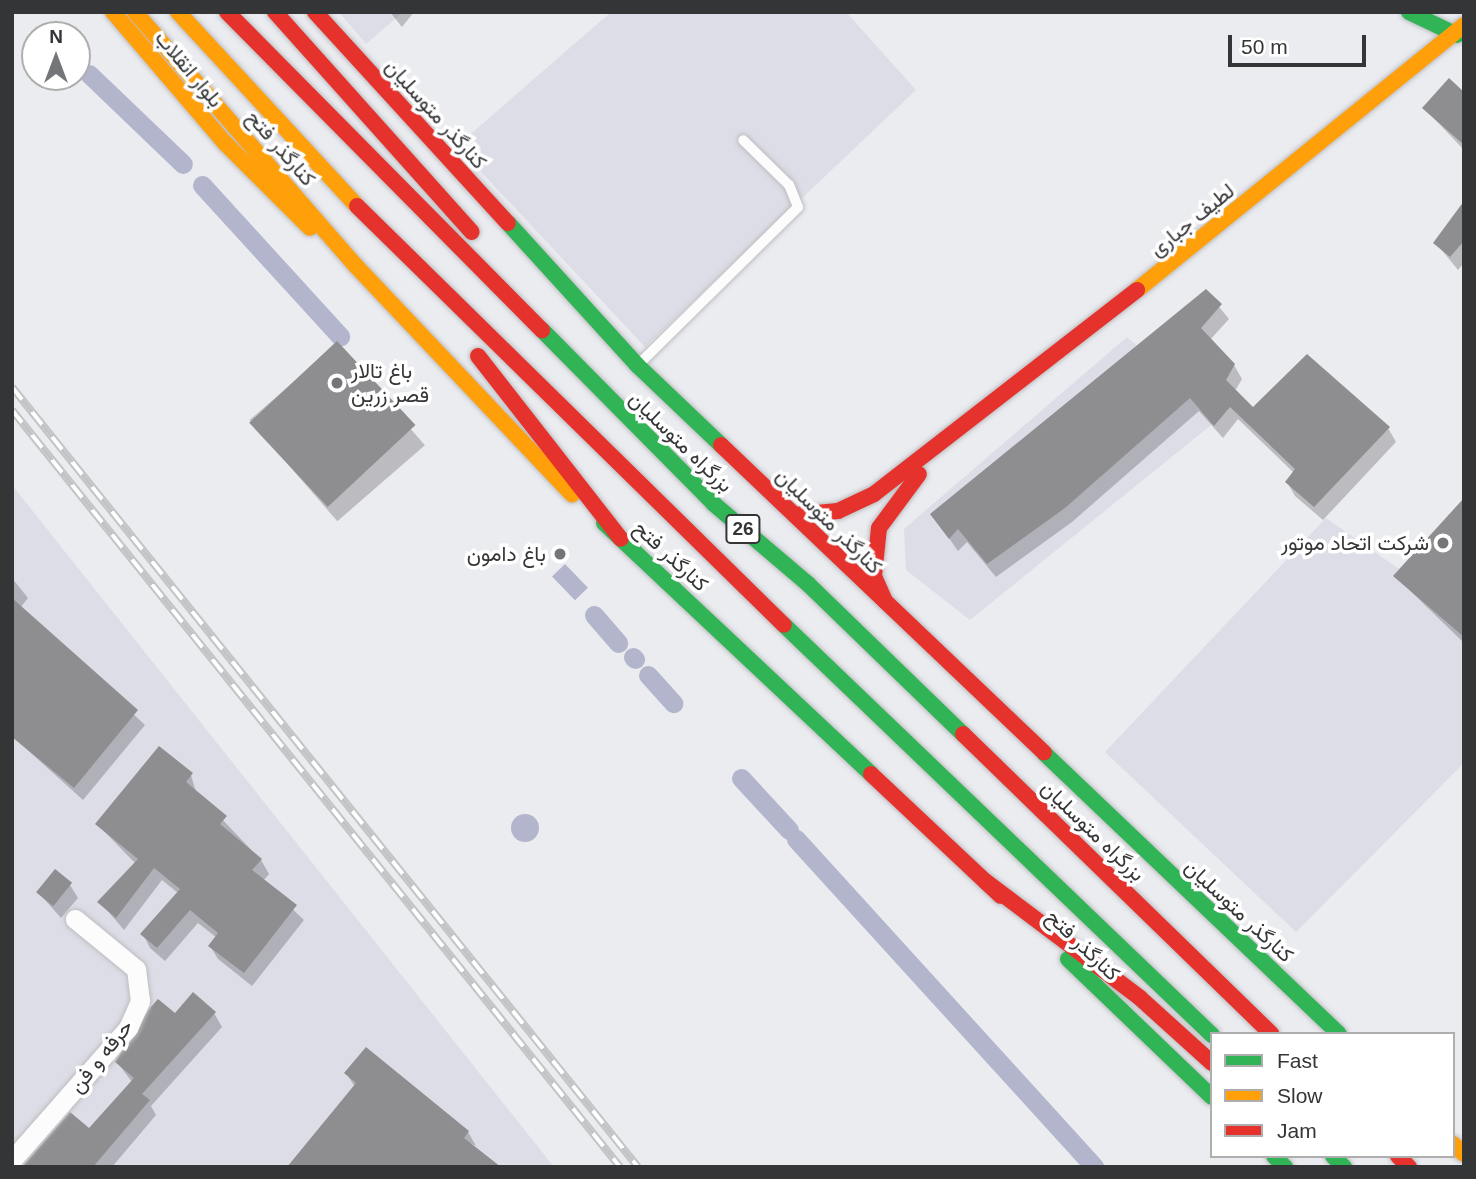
<!DOCTYPE html>
<meta charset="utf-8">
<style>
body{margin:0}
#map{position:relative;width:1476px;height:1179px;overflow:hidden;background:#ebecf0;font-family:Arial,Vazirmatn,sans-serif}
div>[style]{position:absolute}
.built>*{inset:0;background:#dcdde6}
.water>*{inset:0;background:#b2b5cb;transform-origin:0 0}
.round{border-radius:50%}
.shadow>*{inset:0;background:#0003;transform-origin:0 0}
.canal>*{height:19px;margin:-9.5px;padding:0 9.5px;transform-origin:9.5px;border-radius:9.5px;background:#b2b5cb}
.building>*{inset:0;background:#8e8e90;transform-origin:0 0}
.roads{filter:drop-shadow(0 0 2px #bdbdc0) drop-shadow(0 0 2px #bdbdc0)}
.lane>*{height:10px;margin:-5px;padding:0 5px;transform-origin:5px;border-radius:5px;background:#fcfcfd}
.street>*{height:19px;margin:-9.5px;padding:0 9.5px;transform-origin:9.5px;border-radius:9.5px;background:#fcfcfd}
.fast>*{height:16px;margin:-8px;padding:0 8px;transform-origin:8px;border-radius:8px;background:#30b455}
.slow>*{height:16px;margin:-8px;padding:0 8px;transform-origin:8px;border-radius:8px;background:#ff9f0a}
.jam>*{height:16px;margin:-8px;padding:0 8px;transform-origin:8px;border-radius:8px;background:#e5322d}
.rail>*{height:8px;margin-top:-4px;transform-origin:0;background:repeating-linear-gradient(90deg,#fff 0 16px,#c3c4c5 0 32px);box-sizing:border-box;border-block:2px solid #c3c4c5}
.dots>*{width:19px;height:19px;translate:-50% -50%;box-sizing:border-box;border:4px solid #fff;border-radius:50%}
span{translate:-50% -50%;white-space:nowrap;text-align:center;line-height:1.15;-webkit-text-stroke:7px #fff;paint-order:stroke}
.shield-label span{padding:2px 5px;background:#fff;border:2px solid;border-radius:5px;-webkit-text-stroke-width:0}
.shield-label{font-size:19px;color:#343537;font-weight:700}
.street-label{font-size:21px;color:#343537}
.poi-label{font-size:21px;color:#343537}
.left{translate:0 -50%;text-align:left}
.right{translate:-100% -50%;text-align:right}
.frame{position:absolute;inset:0;border:14px solid #343537;pointer-events:none}
.legend{position:absolute;left:1210px;top:1032px;width:245px;height:126px;box-sizing:border-box;background:#fff;border:2px solid #aeaeaf;margin:0;padding:9px 12px;list-style:none;font-size:21px;color:#343537}
.legend li{display:flex;align-items:center;gap:14px;height:35px}
.legend b{width:35px;border:2px solid #aeaeaf}
.north{position:absolute;left:21px;top:21px;width:70px;height:70px;box-sizing:border-box;background:#fff;border:2px solid #aeaeaf;border-radius:50%;rotate:0deg;font-size:19px;font-weight:700;line-height:28px;text-align:center;color:#343537}
.north::after{content:'';display:block;margin:auto;width:24px;height:32px;background:#747578;clip-path:polygon(50% 0,100% 100%,50% 72%,0 100%)}
.scale{position:absolute;left:1228px;top:35px;width:138px;height:32px;box-sizing:border-box;border:4px solid #343537;border-top:0;padding-left:9px;font-size:21px;line-height:24px;white-space:nowrap;color:#343537;-webkit-text-stroke:5px #fff;paint-order:stroke}
</style>
<div id="map">
<div class="built">
<i style="clip-path:polygon(339px 12px,403px 12px,366px 44px)"></i>
<i style="clip-path:polygon(611px 12px,846px 12px,916px 90px,645px 347px,457px 146px)"></i>
<i style="clip-path:polygon(1127px 337px,1221px 417px,970px 620px,906px 570px,904px 529px)"></i>
<i style="clip-path:polygon(12px 485px,554px 1167px,12px 1167px)"></i>
<i style="clip-path:polygon(1464px 498px,1464px 763px,1296px 932px,1105px 752px,1326px 518px,1399px 569px)"></i>
</div>
<div class="water">
<i style="left:565px;top:564px;width:33px;height:18px;rotate:46deg"></i>
<i class="round" style="left:511px;top:814px;width:28px;height:28px"></i>
</div>
<div class="shadow">
<i style="clip-path:polygon(414px 12px,402px 27px,390px 12px)"></i>
<i style="clip-path:polygon(1464px 94px,1464px 150px,1424px 108px)"></i>
<i style="clip-path:polygon(1464px 206px,1464px 263px,1458px 270px,1436px 243px)"></i>
<i style="clip-path:polygon(1206px 291px,1229px 319px,1210px 340px,1234px 365px,1242px 379px,1235px 391px,1253px 410px,1388px 428px,1396px 442px,1323px 520px,1295px 496px,1287px 482px,1294px 473px,1238px 419px,1223px 438px,1199px 411px,1072px 522px,996px 577px,967px 542px,958px 551px,932px 514px)"></i>
<i style="left:337px;top:344px;width:134px;height:116px;rotate:49deg"></i>
<i style="clip-path:polygon(1464px 501px,1464px 643px,1395px 576px)"></i>
<i style="clip-path:polygon(12px 578px,28px 598px,20px 608px,145px 725px,83px 800px,12px 736px)"></i>
<i style="clip-path:polygon(191px 775px,196px 792px,261px 860px,269px 874px,263px 881px,304px 920px,252px 986px,218px 959px,210px 946px,217px 938px,198px 923px,165px 961px,150px 948px,143px 934px,178px 893px,162px 880px,124px 930px,100px 902px,136px 864px,97px 824px)"></i>
<i style="clip-path:polygon(70px 885px,78px 898px,61px 918px,37px 891px)"></i>
<i style="clip-path:polygon(214px 1013px,222px 1027px,151px 1106px,156px 1115px,112px 1167px,25px 1167px,89px 1130px,132px 1082px,117px 1062px,175px 1015px)"></i>
<i style="clip-path:polygon(346px 1073px,468px 1132px,476px 1146px,355px 1087px)"></i>
</div>
<div class="canal">
<i style="left:89px;top:74px;width:130px;rotate:43.8deg"></i>
<i style="left:202px;top:185px;width:205px;rotate:47.6deg"></i>
<i style="left:594px;top:615px;width:37px;rotate:49deg"></i>
<i style="left:633px;top:657px;width:3px;rotate:45deg"></i>
<i style="left:648px;top:675px;width:38px;rotate:48deg"></i>
<i style="left:741px;top:778px;width:71px;rotate:47.3deg"></i>
<i style="left:796px;top:839px;width:443px;rotate:47.7deg"></i>
</div>
<div class="building">
<i style="clip-path:polygon(1449px 78px,1464px 92px,1464px 145px,1422px 108px)"></i>
<i style="clip-path:polygon(1464px 201px,1464px 241px,1450px 257px,1433px 243px)"></i>
<i style="clip-path:polygon(1206px 289px,1222px 304px,1201px 328px,1235px 364px,1226px 380px,1253px 407px,1307px 354px,1390px 427px,1314px 507px,1285px 482px,1295px 469px,1230px 407px,1214px 426px,1190px 398px,1065px 508px,987px 564px,958px 529px,949px 539px,930px 514px)"></i>
<i style="left:337px;top:341px;width:115px;height:120px;rotate:47deg"></i>
<i style="clip-path:polygon(1464px 498px,1464px 637px,1393px 576px)"></i>
<i style="clip-path:polygon(12px 598px,138px 710px,74px 788px,12px 737px)"></i>
<i style="clip-path:polygon(159px 746px,193px 773px,186px 782px,227px 816px,220px 824px,262px 859px,252px 870px,297px 905px,244px 973px,208px 946px,218px 933px,190px 910px,157px 948px,140px 934px,180px 889px,154px 868px,116px 918px,97px 902px,138px 859px,95px 824px)"></i>
<i style="left:55px;top:869px;width:22px;height:30px;rotate:39deg"></i>
<i style="clip-path:polygon(193px 992px,216px 1012px,142px 1094px,150px 1100px,93px 1167px,22px 1167px,70px 1112px,89px 1128px,134px 1078px,115px 1062px,150px 1008px,158px 999px,175px 1013px)"></i>
<i style="clip-path:polygon(366px 1047px,469px 1131px,464px 1138px,501px 1167px,287px 1167px,356px 1083px,344px 1073px)"></i>
</div>
<div class="roads">
<div class="lane">
<i style="left:640px;top:363px;width:222px;rotate:-44.6deg"></i>
<i style="left:798px;top:207px;width:24px;rotate:-112deg"></i>
<i style="left:789px;top:185px;width:64px;rotate:-135.6deg"></i>
</div>
<div class="street">
<i style="left:12px;top:1160px;width:176px;rotate:-48.7deg"></i>
<i style="left:128px;top:1028px;width:30px;rotate:-66deg"></i>
<i style="left:140px;top:1001px;width:32px;rotate:-97deg"></i>
<i style="left:136px;top:969px;width:79px;rotate:-140.7deg"></i>
</div>
<div class="fast">
<i style="left:1409px;top:12px;width:53px;rotate:25.6deg"></i>
<i style="left:508px;top:223px;width:192px;rotate:47.7deg"></i>
<i style="left:637px;top:365px;width:116px;rotate:43.6deg"></i>
<i style="left:542px;top:330px;width:245px;rotate:45.3deg"></i>
<i style="left:714px;top:504px;width:123px;rotate:40.4deg"></i>
<i style="left:808px;top:584px;width:216px;rotate:44.1deg"></i>
<i style="left:604px;top:523px;width:366px;rotate:43.2deg"></i>
<i style="left:784px;top:625px;width:593px;rotate:43.77deg"></i>
<i style="left:1044px;top:753px;width:407px;rotate:43.6deg"></i>
<i style="left:1068px;top:959px;width:199px;rotate:43.8deg"></i>
<i style="left:1274px;top:1156px;width:16px;rotate:45deg"></i>
<i style="left:1333px;top:1156px;width:16px;rotate:45deg"></i>
</div>
<div class="slow">
<i style="left:113px;top:12px;width:172px;rotate:49.5deg"></i>
<i style="left:225px;top:143px;width:120px;rotate:45deg"></i>
<i style="left:135px;top:12px;width:338px;rotate:49deg"></i>
<i style="left:357px;top:267px;width:313px;rotate:46.6deg"></i>
<i style="left:178px;top:12px;width:264px;rotate:47.3deg"></i>
<i style="left:1137px;top:290px;width:421px;rotate:-39deg"></i>
<i style="left:1453px;top:1144px;width:15px;rotate:42deg"></i>
</div>
<div class="jam">
<i style="left:227px;top:12px;width:448px;rotate:45.3deg"></i>
<i style="left:275px;top:12px;width:295px;rotate:48.2deg"></i>
<i style="left:315px;top:12px;width:286px;rotate:47.6deg"></i>
<i style="left:357px;top:206px;width:598px;rotate:44.46deg"></i>
<i style="left:478px;top:356px;width:232px;rotate:52deg"></i>
<i style="left:721px;top:445px;width:446px;rotate:43.6deg"></i>
<i style="left:795px;top:515px;width:43px;rotate:-5.3deg"></i>
<i style="left:838px;top:511px;width:40px;rotate:-25deg"></i>
<i style="left:874px;top:494px;width:333px;rotate:-37.8deg"></i>
<i style="left:885px;top:601px;width:27px;rotate:-114deg"></i>
<i style="left:874px;top:576px;width:48px;rotate:-84.1deg"></i>
<i style="left:879px;top:528px;width:67px;rotate:-53.5deg"></i>
<i style="left:963px;top:734px;width:430px;rotate:44.2deg"></i>
<i style="left:871px;top:774px;width:178px;rotate:43.2deg"></i>
<i style="left:985px;top:881px;width:194px;rotate:37deg"></i>
<i style="left:1140px;top:998px;width:97px;rotate:42.1deg"></i>
<i style="left:1398px;top:1156px;width:16px;rotate:45deg"></i>
</div>
</div>
<div class="rail">
<i style="left:12px;top:387px;width:1000px;rotate:51.25deg"></i>
<i style="left:12px;top:410px;width:971px;rotate:51.23deg"></i>
</div>
<div class="dots">
<i style="left:337px;top:383px;background:#747578"></i>
<i style="left:1443px;top:543px;background:#747578"></i>
<i style="left:560px;top:554px;background:#747578"></i>
</div>
<div class="shield-label">
<span style="left:743px;top:529px">26</span>
</div>
<div class="street-label">
<span style="left:189px;top:69px;rotate:50deg">بلوار انقلاب</span>
<span style="left:436px;top:114px;rotate:48deg">کنارگذر متوسلیان</span>
<span style="left:281px;top:148px;rotate:49deg">کنارگذر فتح</span>
<span style="left:1192px;top:220px;rotate:-39deg">لطیف جباری</span>
<span style="left:681px;top:442px;rotate:44deg">بزرگراه متوسلیان</span>
<span style="left:829px;top:521px;rotate:45deg">کنارگذر متوسلیان</span>
<span style="left:671px;top:556px;rotate:43deg">کنارگذر فتح</span>
<span style="left:1093px;top:831px;rotate:44deg">بزرگراه متوسلیان</span>
<span style="left:1239px;top:911px;rotate:43deg">کنارگذر متوسلیان</span>
<span style="left:1083px;top:945px;rotate:44deg">کنارگذر فتح</span>
<span style="left:101px;top:1056px;rotate:-51deg">حرفه و فن</span>
</div>
<div class="poi-label">
<span class="left" style="left:351px;top:383px">باغ تالار<br>قصر زرین</span>
<span class="right" style="left:1429px;top:543px">شرکت اتحاد موتور</span>
<span class="right" style="left:546px;top:554px">باغ دامون</span>
</div>
<div class="frame"></div>
<ul class="legend">
<li><b style="height:9px;background:#30b455"></b>Fast</li>
<li><b style="height:9px;background:#ff9f0a"></b>Slow</li>
<li><b style="height:9px;background:#e5322d"></b>Jam</li>
</ul>
<div class="north">N</div>
<div class="scale">50 m</div>
</div>
